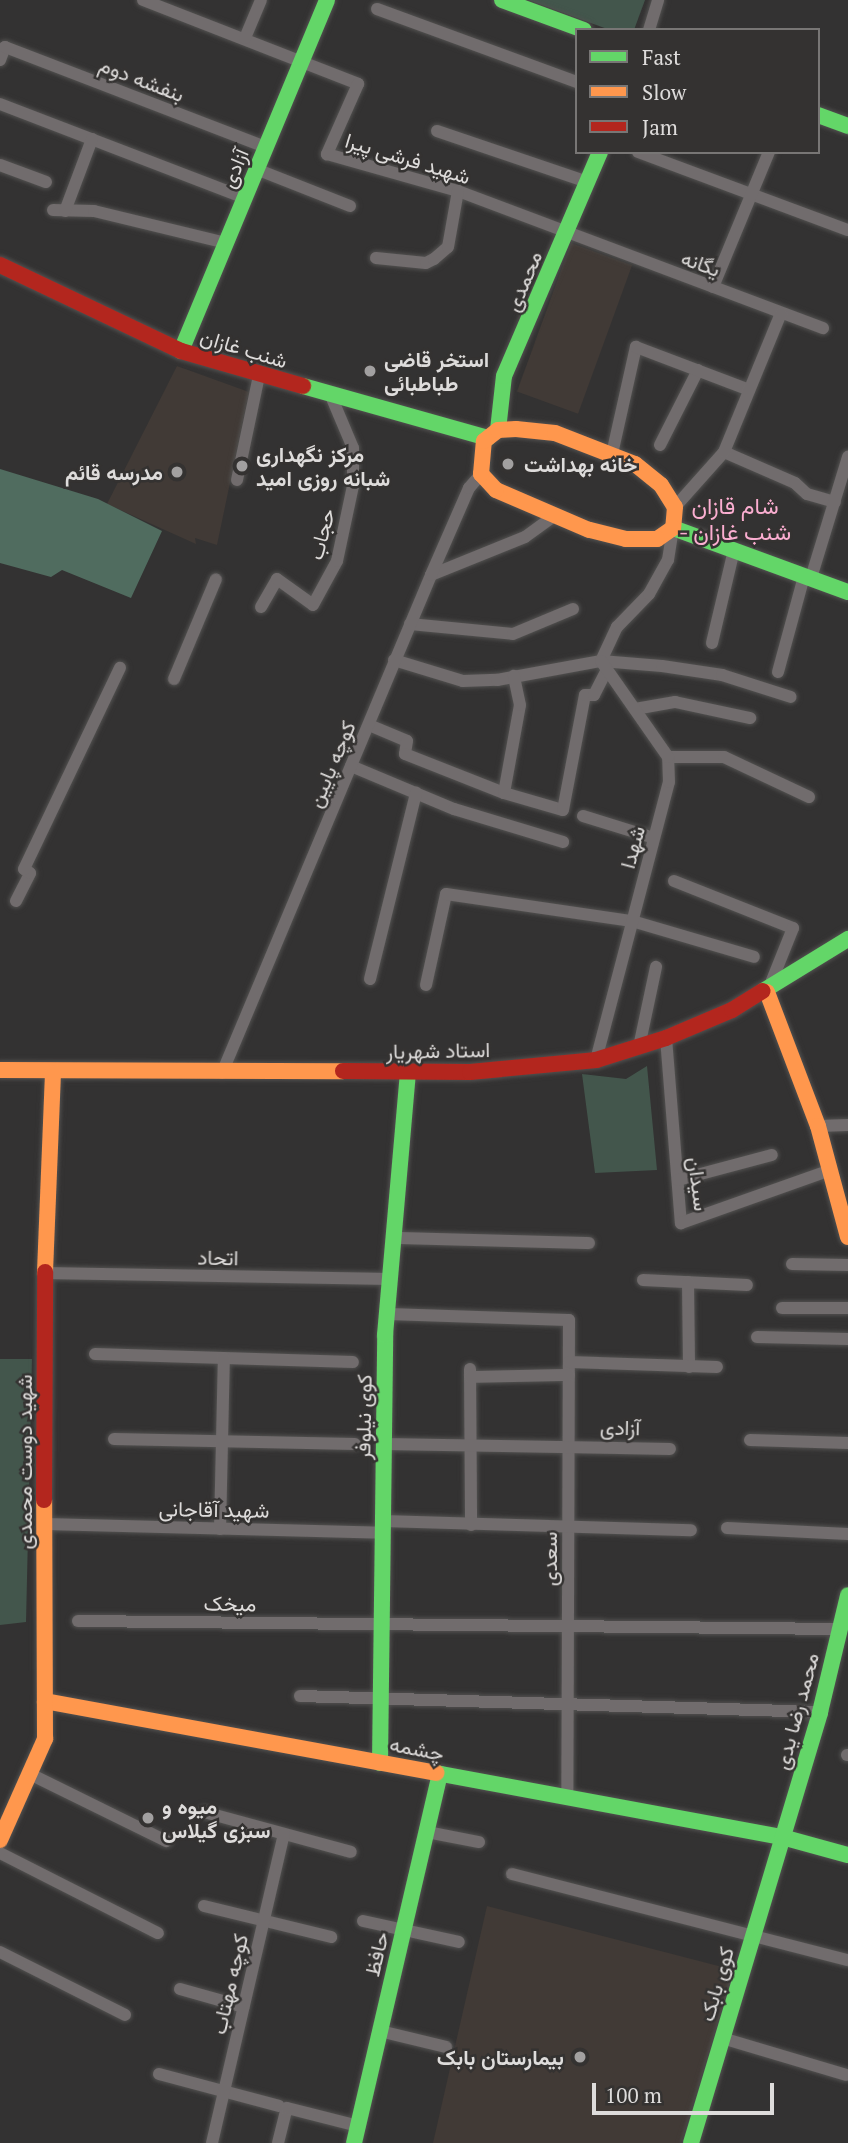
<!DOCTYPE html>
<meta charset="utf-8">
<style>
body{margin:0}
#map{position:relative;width:848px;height:2143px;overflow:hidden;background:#333232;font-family:"PT Serif",Vazirmatn,serif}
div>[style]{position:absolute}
.built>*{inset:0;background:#413a36;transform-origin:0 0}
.green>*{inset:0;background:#43564c}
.forest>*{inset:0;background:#506c5f}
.roads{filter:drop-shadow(0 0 2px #525150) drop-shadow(0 0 2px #525150)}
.street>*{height:12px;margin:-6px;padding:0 6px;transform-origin:6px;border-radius:6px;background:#716c6d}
.fast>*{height:16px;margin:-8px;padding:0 8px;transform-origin:8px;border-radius:8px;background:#63d668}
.slow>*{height:16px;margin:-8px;padding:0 8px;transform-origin:8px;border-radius:8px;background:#ff974d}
.jam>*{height:16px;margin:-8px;padding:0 8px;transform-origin:8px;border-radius:8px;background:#b3261e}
.dots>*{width:19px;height:19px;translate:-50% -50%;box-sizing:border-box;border:4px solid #343231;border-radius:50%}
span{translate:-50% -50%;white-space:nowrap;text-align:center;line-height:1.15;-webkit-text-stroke:5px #343231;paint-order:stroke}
.street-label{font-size:21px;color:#dedcdb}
.poi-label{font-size:21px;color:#dedcdb;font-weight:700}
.left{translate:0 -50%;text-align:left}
.right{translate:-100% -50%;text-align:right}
.neighbourhood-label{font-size:23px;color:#fbaed1}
.legend{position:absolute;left:575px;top:28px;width:245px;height:126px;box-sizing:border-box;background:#343231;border:2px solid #787675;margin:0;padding:9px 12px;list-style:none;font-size:21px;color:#dedcdb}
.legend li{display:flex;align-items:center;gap:14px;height:35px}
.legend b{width:35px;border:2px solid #787675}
.scale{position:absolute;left:592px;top:2083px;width:182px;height:32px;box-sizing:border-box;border:4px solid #dedcdb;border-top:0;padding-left:9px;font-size:21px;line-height:24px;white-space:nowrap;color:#dedcdb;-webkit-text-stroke:5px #343231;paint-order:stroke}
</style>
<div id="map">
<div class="built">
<i style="left:571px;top:243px;width:65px;height:158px;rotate:20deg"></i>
<i style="clip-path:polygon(177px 366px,249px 392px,217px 545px,195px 538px,196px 544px,107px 504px)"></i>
<i style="clip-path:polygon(487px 1906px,734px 1970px,681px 2143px,433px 2143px)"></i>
</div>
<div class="green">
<i style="clip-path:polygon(528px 0,645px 0,634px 30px,610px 30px)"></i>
<i style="clip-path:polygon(647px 1066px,657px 1170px,595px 1173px,582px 1074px,626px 1079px)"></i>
<i style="clip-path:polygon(0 1359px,32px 1359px,26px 1622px,0 1625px)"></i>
</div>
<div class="forest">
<i style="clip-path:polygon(0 469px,98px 499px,162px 531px,131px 598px,62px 570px,51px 577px,0 563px)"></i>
</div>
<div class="roads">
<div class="street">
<i style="left:143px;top:0;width:231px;rotate:21.3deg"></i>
<i style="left:358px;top:84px;width:77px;rotate:113.9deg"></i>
<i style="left:327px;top:154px;width:136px;rotate:15.8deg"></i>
<i style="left:458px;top:191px;width:390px;rotate:20.6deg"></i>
<i style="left:377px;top:9px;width:213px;rotate:20.1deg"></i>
<i style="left:649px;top:30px;width:31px;rotate:-73deg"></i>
<i style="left:245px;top:38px;width:41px;rotate:-67.2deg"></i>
<i style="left:0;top:60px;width:14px;rotate:-69deg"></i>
<i style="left:5px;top:47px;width:280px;rotate:21deg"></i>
<i style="left:0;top:104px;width:262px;rotate:21deg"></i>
<i style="left:437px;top:131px;width:159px;rotate:18.7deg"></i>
<i style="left:638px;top:152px;width:224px;rotate:20.4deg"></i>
<i style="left:0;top:165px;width:49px;rotate:20.3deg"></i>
<i style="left:256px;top:169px;width:101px;rotate:21.5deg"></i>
<i style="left:53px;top:210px;width:41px;rotate:1.4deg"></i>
<i style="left:94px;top:211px;width:136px;rotate:13.6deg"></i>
<i style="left:65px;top:211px;width:77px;rotate:-69.4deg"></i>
<i style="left:376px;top:258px;width:50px;rotate:5.7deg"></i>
<i style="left:426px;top:263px;width:9px;rotate:-27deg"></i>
<i style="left:434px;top:259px;width:18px;rotate:-41deg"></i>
<i style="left:448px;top:247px;width:57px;rotate:-79.9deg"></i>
<i style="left:713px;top:287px;width:146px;rotate:-67.5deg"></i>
<i style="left:660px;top:445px;width:84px;rotate:-63.1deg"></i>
<i style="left:724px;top:452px;width:77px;rotate:23.6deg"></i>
<i style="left:795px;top:483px;width:16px;rotate:43deg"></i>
<i style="left:807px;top:494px;width:29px;rotate:16deg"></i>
<i style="left:612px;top:454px;width:110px;rotate:-77.4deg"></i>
<i style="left:636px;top:347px;width:121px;rotate:20.8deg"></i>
<i style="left:237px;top:480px;width:106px;rotate:-78.1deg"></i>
<i style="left:675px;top:507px;width:74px;rotate:-48.3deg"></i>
<i style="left:724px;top:452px;width:150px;rotate:-67.7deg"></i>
<i style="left:431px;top:575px;width:101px;rotate:-22deg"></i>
<i style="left:525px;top:537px;width:36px;rotate:-36deg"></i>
<i style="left:811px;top:578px;width:127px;rotate:-73deg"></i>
<i style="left:261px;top:607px;width:32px;rotate:-60deg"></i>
<i style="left:277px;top:579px;width:44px;rotate:35.8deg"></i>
<i style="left:313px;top:605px;width:50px;rotate:-61.4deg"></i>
<i style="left:337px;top:561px;width:77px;rotate:-78deg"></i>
<i style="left:353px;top:486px;width:38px;rotate:-90deg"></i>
<i style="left:353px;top:448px;width:56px;rotate:-112.9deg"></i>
<i style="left:410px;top:624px;width:103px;rotate:5.5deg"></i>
<i style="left:513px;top:634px;width:65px;rotate:-22.6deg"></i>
<i style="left:712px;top:643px;width:96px;rotate:-76.7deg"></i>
<i style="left:394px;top:660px;width:72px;rotate:16.9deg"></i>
<i style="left:463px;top:681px;width:34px;rotate:-2deg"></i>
<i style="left:497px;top:680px;width:106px;rotate:-10.4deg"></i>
<i style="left:601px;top:661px;width:61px;rotate:4.7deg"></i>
<i style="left:662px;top:666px;width:61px;rotate:8.5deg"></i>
<i style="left:722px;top:675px;width:72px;rotate:17.7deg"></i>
<i style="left:601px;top:661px;width:38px;rotate:-65deg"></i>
<i style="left:617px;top:627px;width:46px;rotate:-45.9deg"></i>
<i style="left:649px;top:594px;width:39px;rotate:-61deg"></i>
<i style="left:668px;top:560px;width:32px;rotate:-81deg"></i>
<i style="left:778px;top:672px;width:99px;rotate:-74.8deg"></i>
<i style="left:174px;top:679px;width:108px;rotate:-67.2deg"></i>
<i style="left:635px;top:709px;width:41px;rotate:-9.9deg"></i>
<i style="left:675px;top:702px;width:77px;rotate:12deg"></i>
<i style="left:369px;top:725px;width:41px;rotate:22.8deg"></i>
<i style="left:407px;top:741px;width:13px;rotate:99deg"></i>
<i style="left:405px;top:754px;width:106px;rotate:21.5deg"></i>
<i style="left:504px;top:793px;width:61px;rotate:16.1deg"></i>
<i style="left:563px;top:810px;width:117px;rotate:-79.2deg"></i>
<i style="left:585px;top:695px;width:9px"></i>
<i style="left:594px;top:695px;width:29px;rotate:-63deg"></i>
<i style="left:668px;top:757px;width:56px"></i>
<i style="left:724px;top:757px;width:94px;rotate:25.2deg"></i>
<i style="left:351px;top:766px;width:112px;rotate:22.7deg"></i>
<i style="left:454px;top:809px;width:114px;rotate:16.8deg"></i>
<i style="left:504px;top:793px;width:89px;rotate:-79.7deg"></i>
<i style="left:520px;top:705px;width:30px;rotate:-102deg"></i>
<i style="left:583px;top:816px;width:74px;rotate:17.2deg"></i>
<i style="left:674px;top:881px;width:128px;rotate:21.6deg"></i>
<i style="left:793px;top:928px;width:65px;rotate:111.8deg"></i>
<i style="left:16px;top:901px;width:31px;rotate:-63deg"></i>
<i style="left:30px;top:873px;width:7px;rotate:-146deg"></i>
<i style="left:24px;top:869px;width:223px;rotate:-64.5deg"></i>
<i style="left:370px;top:979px;width:192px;rotate:-76.1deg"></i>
<i style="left:426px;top:985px;width:93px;rotate:-77.6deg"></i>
<i style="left:446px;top:894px;width:188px;rotate:8.3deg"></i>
<i style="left:632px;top:921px;width:127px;rotate:16.4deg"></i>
<i style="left:666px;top:1038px;width:186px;rotate:85.4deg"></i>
<i style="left:681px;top:1223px;width:159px;rotate:-19.5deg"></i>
<i style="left:639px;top:1047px;width:82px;rotate:-78deg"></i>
<i style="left:596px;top:1060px;width:287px;rotate:-75.3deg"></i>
<i style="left:669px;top:782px;width:25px;rotate:-92deg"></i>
<i style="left:668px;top:757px;width:117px;rotate:-124.9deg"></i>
<i style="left:222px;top:1073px;width:540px;rotate:-67.23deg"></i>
<i style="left:431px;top:575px;width:95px;rotate:-66.4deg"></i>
<i style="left:469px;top:488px;width:18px;rotate:-49deg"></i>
<i style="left:818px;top:1126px;width:30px;rotate:-2deg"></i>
<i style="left:678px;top:1180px;width:97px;rotate:-14.9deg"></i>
<i style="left:396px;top:1238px;width:193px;rotate:1.5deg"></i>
<i style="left:792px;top:1264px;width:56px;rotate:1deg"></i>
<i style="left:44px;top:1273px;width:347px;rotate:1deg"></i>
<i style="left:643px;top:1280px;width:104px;rotate:2.8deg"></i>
<i style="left:688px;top:1282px;width:85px;rotate:89.3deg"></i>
<i style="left:782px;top:1308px;width:66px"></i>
<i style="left:387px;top:1314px;width:182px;rotate:1.9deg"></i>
<i style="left:569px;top:1320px;width:477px;rotate:90.2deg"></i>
<i style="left:757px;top:1337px;width:91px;rotate:1.3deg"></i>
<i style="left:95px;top:1354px;width:258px;rotate:1.8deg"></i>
<i style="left:569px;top:1362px;width:148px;rotate:1.9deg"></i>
<i style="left:470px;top:1369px;width:156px;rotate:89.6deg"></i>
<i style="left:470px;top:1377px;width:99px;rotate:-1.2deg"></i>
<i style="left:114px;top:1439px;width:241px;rotate:1.2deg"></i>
<i style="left:750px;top:1440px;width:98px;rotate:1.8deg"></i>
<i style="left:384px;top:1444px;width:286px;rotate:1deg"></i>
<i style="left:383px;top:1521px;width:308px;rotate:1.7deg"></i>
<i style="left:45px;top:1524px;width:338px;rotate:1.5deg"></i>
<i style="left:727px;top:1528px;width:121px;rotate:2.8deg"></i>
<i style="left:220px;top:1529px;width:171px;rotate:-88.7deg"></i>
<i style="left:78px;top:1621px;width:762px;rotate:0.6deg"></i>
<i style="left:300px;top:1696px;width:520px;rotate:1.76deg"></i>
<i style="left:847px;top:1755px;width:1px"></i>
<i style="left:30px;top:1774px;width:152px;rotate:26.2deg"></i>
<i style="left:204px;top:1812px;width:152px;rotate:15.2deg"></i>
<i style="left:427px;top:1832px;width:53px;rotate:10.9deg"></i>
<i style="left:0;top:1853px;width:177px;rotate:26.9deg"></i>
<i style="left:512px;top:1874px;width:347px;rotate:14.4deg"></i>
<i style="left:204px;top:1906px;width:131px;rotate:13.7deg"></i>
<i style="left:363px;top:1921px;width:98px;rotate:12.3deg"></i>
<i style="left:0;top:1952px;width:140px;rotate:26.7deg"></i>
<i style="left:180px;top:1989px;width:66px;rotate:15.7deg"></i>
<i style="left:380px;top:2031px;width:68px;rotate:13.6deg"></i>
<i style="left:722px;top:2038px;width:129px;rotate:16.6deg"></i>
<i style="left:159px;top:2074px;width:124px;rotate:14.9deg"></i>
<i style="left:212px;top:2143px;width:317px;rotate:-76.9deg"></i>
<i style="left:278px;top:2143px;width:36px;rotate:-76deg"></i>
<i style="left:287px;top:2108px;width:73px;rotate:14.2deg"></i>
</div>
<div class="fast">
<i style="left:502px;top:0;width:87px;rotate:20.1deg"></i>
<i style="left:818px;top:115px;width:32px;rotate:20deg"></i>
<i style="left:181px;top:351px;width:380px;rotate:-67.4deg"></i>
<i style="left:303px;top:386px;width:192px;rotate:15.7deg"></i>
<i style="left:498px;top:430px;width:54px;rotate:-83.7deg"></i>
<i style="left:504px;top:376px;width:244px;rotate:-66.8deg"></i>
<i style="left:673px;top:528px;width:186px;rotate:20.1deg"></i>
<i style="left:763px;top:991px;width:100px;rotate:-31.5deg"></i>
<i style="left:380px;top:1763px;width:428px;rotate:-89.3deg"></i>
<i style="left:385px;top:1335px;width:264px;rotate:-85deg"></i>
<i style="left:436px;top:1773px;width:352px;rotate:10.5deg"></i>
<i style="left:782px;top:1837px;width:68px;rotate:15.3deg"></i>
<i style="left:354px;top:2143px;width:379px;rotate:-76.9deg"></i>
<i style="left:691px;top:2143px;width:450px;rotate:-73.3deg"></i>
<i style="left:820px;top:1712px;width:120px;rotate:-76.5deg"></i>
</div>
<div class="slow">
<i style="left:516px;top:429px;width:39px;rotate:6deg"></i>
<i style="left:555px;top:433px;width:86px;rotate:21.2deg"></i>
<i style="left:635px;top:464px;width:33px;rotate:39deg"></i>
<i style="left:661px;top:485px;width:26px;rotate:58deg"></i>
<i style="left:675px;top:507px;width:21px;rotate:95deg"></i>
<i style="left:673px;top:528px;width:19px;rotate:145deg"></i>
<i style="left:657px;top:539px;width:31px;rotate:180deg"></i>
<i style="left:626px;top:539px;width:38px;rotate:-166deg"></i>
<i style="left:589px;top:530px;width:101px;rotate:-156.7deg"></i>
<i style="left:496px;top:490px;width:22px;rotate:-133deg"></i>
<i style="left:481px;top:474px;width:33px;rotate:-85deg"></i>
<i style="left:484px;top:441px;width:18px;rotate:-38deg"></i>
<i style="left:498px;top:430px;width:18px;rotate:-3deg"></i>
<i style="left:767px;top:992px;width:143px;rotate:69.2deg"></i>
<i style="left:818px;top:1126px;width:115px;rotate:74.9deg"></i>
<i style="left:0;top:1070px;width:343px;rotate:0.2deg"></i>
<i style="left:45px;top:1272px;width:199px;rotate:-87.7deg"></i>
<i style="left:45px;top:1701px;width:398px;rotate:10.4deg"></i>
<i style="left:0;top:1840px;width:111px;rotate:-66deg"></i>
<i style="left:45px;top:1739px;width:239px;rotate:-90.2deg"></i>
</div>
<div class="jam">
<i style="left:0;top:265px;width:200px;rotate:25.4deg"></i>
<i style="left:181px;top:351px;width:127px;rotate:16deg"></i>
<i style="left:343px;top:1071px;width:127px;rotate:0.5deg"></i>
<i style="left:470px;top:1072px;width:127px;rotate:-5.4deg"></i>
<i style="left:596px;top:1060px;width:73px;rotate:-17.4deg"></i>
<i style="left:666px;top:1038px;width:72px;rotate:-23deg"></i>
<i style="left:732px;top:1010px;width:36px;rotate:-32deg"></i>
<i style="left:44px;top:1500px;width:228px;rotate:-89.7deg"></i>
</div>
</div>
<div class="dots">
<i style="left:370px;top:371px;background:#a2a0a0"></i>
<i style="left:508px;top:464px;background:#a2a0a0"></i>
<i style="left:242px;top:466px;background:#a2a0a0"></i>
<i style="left:177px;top:472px;background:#a2a0a0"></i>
<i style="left:148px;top:1818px;background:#a2a0a0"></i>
<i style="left:580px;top:2057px;background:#a2a0a0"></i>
</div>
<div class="street-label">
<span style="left:142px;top:79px;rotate:21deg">بنفشه دوم</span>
<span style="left:408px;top:158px;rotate:17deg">شهید فرشی پیرا</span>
<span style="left:234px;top:168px;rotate:-67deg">آزادی</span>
<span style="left:701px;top:263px;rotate:20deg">یگانه</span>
<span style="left:523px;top:281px;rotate:-67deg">محمدی</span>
<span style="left:244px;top:348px;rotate:17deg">شنب غازان</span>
<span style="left:321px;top:534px;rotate:-75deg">حجاب</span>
<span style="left:331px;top:764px;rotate:-67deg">کوچه پایین</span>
<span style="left:632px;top:847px;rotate:-75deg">شهدا</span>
<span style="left:438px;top:1050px;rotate:-1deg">استاد شهریار</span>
<span style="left:699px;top:1184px;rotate:83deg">سیدان</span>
<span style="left:218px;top:1257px;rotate:1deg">اتحاد</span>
<span style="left:363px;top:1417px;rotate:-89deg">کوی نیلوفر</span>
<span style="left:620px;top:1427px;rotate:1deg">آزادی</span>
<span style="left:24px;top:1462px;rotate:-90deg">شهید دوست محمدی</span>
<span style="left:214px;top:1509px;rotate:1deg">شهید آقاجانی</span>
<span style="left:549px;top:1559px;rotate:-90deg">سعدی</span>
<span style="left:230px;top:1603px;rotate:1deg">میخک</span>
<span style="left:796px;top:1711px;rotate:-75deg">محمد رضا یدی</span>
<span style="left:417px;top:1748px;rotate:11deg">چشمه</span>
<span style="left:376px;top:1954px;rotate:-77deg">حافظ</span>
<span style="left:229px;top:1984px;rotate:-77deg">کوچه مهتاب</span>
<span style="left:716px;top:1984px;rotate:-74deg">کوی بابک</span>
</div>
<div class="poi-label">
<span class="left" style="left:384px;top:371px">استخر قاضی<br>طباطبائی</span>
<span class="left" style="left:256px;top:466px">مرکز نگهداری<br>شبانه روزی امید</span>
<span class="left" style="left:524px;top:464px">خانه بهداشت</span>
<span class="right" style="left:163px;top:472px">مدرسه قائم</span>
<span class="left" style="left:162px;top:1818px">میوه و<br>سبزی گیلاس</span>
<span class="right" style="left:564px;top:2057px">بیمارستان بابک</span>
</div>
<div class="neighbourhood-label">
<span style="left:735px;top:519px">شام قازان<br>- شنب غازان</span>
</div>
<ul class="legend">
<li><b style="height:9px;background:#63d668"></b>Fast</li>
<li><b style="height:9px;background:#ff974d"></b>Slow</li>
<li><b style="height:9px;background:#b3261e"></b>Jam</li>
</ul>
<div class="scale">100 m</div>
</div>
